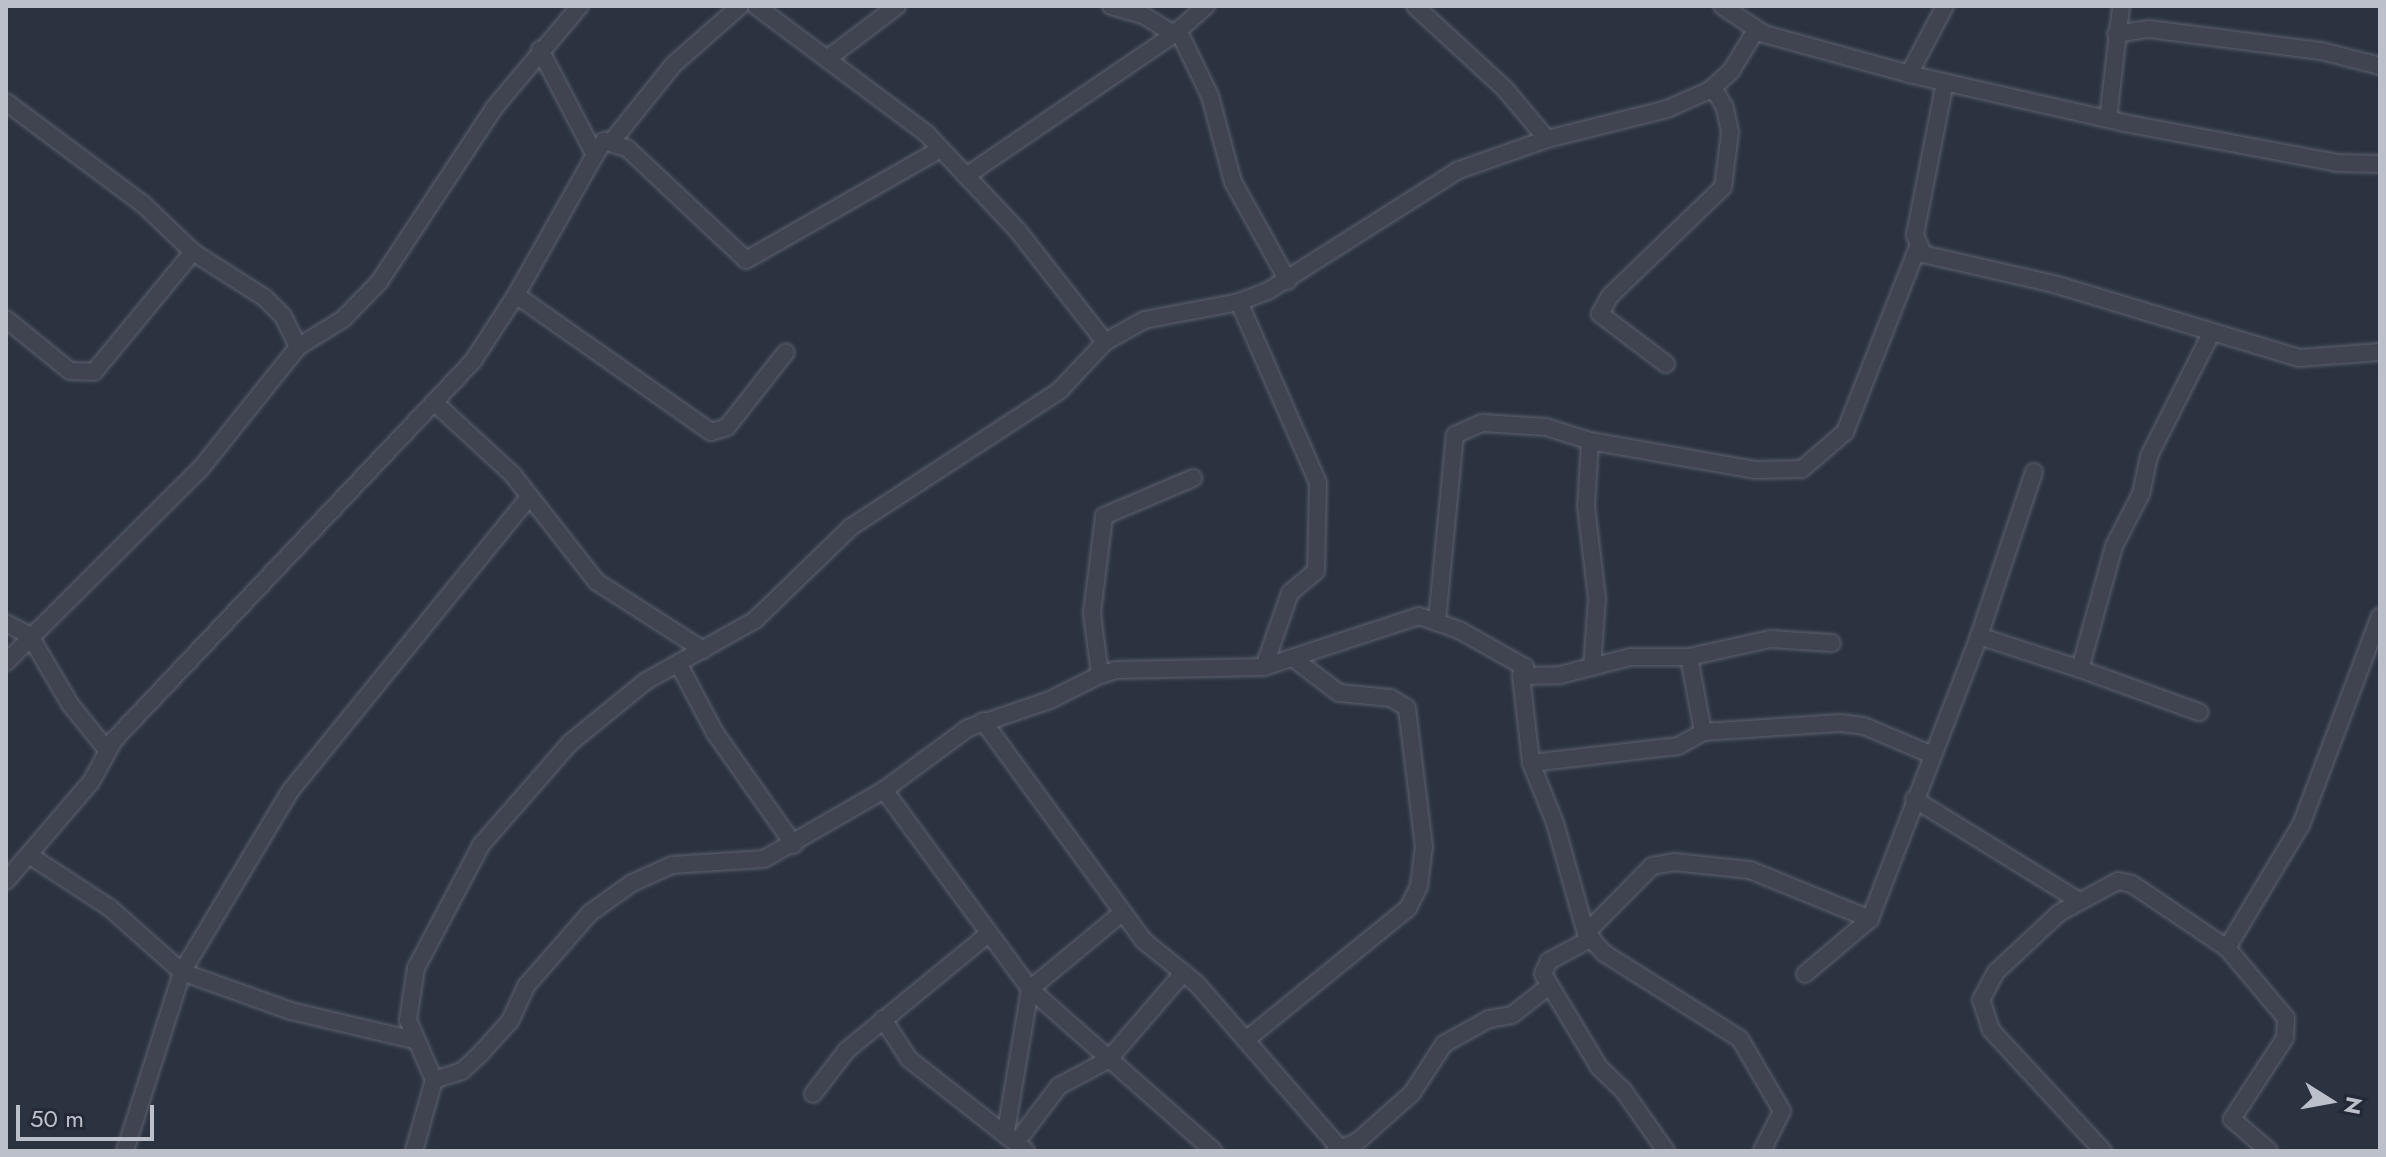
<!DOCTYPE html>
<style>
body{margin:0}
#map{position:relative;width:2386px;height:1157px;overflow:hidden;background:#2b3240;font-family:Jost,sans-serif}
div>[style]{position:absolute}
.roads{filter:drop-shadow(0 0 2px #5d626e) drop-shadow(0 0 2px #5d626e)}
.minor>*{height:16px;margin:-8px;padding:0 8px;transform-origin:8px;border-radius:8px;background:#3f4450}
span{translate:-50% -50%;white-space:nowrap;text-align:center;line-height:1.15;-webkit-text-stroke:6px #232936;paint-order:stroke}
.frame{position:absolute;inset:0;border:8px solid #bcc0ca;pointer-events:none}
.north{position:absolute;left:2290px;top:1061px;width:80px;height:80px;-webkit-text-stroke:6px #232936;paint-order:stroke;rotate:101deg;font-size:22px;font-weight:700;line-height:32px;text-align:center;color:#bcc0ca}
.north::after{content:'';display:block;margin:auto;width:28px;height:36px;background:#bcc0ca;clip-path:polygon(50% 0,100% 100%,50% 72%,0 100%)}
.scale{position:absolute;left:16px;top:1105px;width:138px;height:36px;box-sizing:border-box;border:4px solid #bcc0ca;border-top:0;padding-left:10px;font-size:24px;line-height:28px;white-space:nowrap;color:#bcc0ca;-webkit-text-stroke:6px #232936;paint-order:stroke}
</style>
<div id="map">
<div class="roads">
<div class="minor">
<i style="left:756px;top:6px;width:214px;rotate:36.8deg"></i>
<i style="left:927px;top:134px;width:133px;rotate:46.8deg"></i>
<i style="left:1018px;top:231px;width:141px;rotate:51.9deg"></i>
<i style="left:1111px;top:6px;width:33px;rotate:16deg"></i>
<i style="left:1143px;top:15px;width:36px;rotate:32deg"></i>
<i style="left:1415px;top:6px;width:122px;rotate:42.7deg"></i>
<i style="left:1505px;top:89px;width:65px;rotate:50deg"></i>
<i style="left:1722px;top:6px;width:50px;rotate:33.7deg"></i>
<i style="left:1764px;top:34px;width:150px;rotate:15.4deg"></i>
<i style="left:1909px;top:74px;width:221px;rotate:12.8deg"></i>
<i style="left:2124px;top:123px;width:217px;rotate:10.6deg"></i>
<i style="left:2337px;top:163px;width:43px;rotate:1.3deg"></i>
<i style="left:1178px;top:30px;width:73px;rotate:64.1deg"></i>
<i style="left:1210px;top:96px;width:89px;rotate:75deg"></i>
<i style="left:1233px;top:182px;width:113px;rotate:60.9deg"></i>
<i style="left:2116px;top:34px;width:33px;rotate:-9deg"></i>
<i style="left:2149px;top:29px;width:173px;rotate:7.3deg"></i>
<i style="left:2321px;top:51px;width:61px;rotate:14.3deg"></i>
<i style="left:827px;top:59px;width:88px;rotate:-37.1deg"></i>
<i style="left:1909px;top:74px;width:77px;rotate:-62.1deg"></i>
<i style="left:1945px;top:82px;width:156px;rotate:101.1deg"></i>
<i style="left:1915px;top:235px;width:21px;rotate:67deg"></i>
<i style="left:1923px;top:254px;width:134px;rotate:12.9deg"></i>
<i style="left:2054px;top:284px;width:256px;rotate:16.8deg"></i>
<i style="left:2299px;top:358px;width:81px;rotate:-4.2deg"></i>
<i style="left:6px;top:102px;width:171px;rotate:36.7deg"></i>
<i style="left:143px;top:204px;width:69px;rotate:43.8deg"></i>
<i style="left:193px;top:252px;width:85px;rotate:32.6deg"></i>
<i style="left:265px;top:298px;width:25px;rotate:45deg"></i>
<i style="left:283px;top:316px;width:34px;rotate:64deg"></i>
<i style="left:298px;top:347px;width:155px;rotate:128.7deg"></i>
<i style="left:201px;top:468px;width:275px;rotate:135.1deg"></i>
<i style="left:2108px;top:119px;width:114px;rotate:-83.4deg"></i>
<i style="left:612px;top:141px;width:97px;rotate:-51.2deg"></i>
<i style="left:673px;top:65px;width:89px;rotate:-41.4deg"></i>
<i style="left:595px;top:155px;width:17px;rotate:-57deg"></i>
<i style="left:604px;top:141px;width:25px;rotate:18deg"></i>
<i style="left:628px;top:149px;width:162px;rotate:43.2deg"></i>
<i style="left:746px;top:260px;width:222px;rotate:-29.7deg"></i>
<i style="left:966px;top:176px;width:252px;rotate:-34.3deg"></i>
<i style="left:1174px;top:34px;width:43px;rotate:-41.2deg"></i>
<i style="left:516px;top:295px;width:238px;rotate:35.1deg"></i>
<i style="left:711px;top:432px;width:17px;rotate:-17deg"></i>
<i style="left:727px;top:427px;width:95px;rotate:-51.8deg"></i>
<i style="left:1239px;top:302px;width:197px;rotate:66.4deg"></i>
<i style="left:1318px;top:483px;width:88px;rotate:91.3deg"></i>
<i style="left:1316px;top:571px;width:34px;rotate:140deg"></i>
<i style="left:1290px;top:593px;width:78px;rotate:109.4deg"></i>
<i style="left:6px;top:319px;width:82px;rotate:39.1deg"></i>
<i style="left:70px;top:371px;width:24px;rotate:2deg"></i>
<i style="left:94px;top:372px;width:156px;rotate:-50.5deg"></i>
<i style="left:298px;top:347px;width:53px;rotate:-31.9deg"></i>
<i style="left:343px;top:319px;width:52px;rotate:-45.8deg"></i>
<i style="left:379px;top:282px;width:209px;rotate:-56.5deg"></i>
<i style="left:494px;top:108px;width:133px;rotate:-49.9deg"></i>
<i style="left:1666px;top:364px;width:83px;rotate:-142.9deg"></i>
<i style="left:1600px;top:314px;width:21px;rotate:-61deg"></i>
<i style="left:1610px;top:296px;width:157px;rotate:-44deg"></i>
<i style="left:1723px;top:187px;width:55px;rotate:-82.7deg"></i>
<i style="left:1730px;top:132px;width:25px;rotate:-102deg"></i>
<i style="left:1725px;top:108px;width:24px;rotate:-120deg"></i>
<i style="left:434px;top:402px;width:108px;rotate:42.7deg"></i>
<i style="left:513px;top:475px;width:136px;rotate:51.9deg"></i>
<i style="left:597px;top:582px;width:126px;rotate:32.7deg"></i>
<i style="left:1590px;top:441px;width:65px;rotate:93.5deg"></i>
<i style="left:1586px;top:506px;width:93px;rotate:83.2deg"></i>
<i style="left:1597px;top:598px;width:69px;rotate:94.1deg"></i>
<i style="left:1437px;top:621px;width:187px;rotate:-84.5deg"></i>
<i style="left:1455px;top:435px;width:30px;rotate:-24deg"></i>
<i style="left:1482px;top:423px;width:64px;rotate:3.6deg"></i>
<i style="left:1546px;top:427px;width:46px;rotate:17.7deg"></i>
<i style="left:1590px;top:441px;width:169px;rotate:9.9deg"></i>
<i style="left:1756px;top:470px;width:46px;rotate:-1.2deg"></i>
<i style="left:1802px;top:469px;width:57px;rotate:-40.7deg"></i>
<i style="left:1845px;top:432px;width:199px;rotate:-68.5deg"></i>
<i style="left:6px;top:623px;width:27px;rotate:28deg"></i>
<i style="left:30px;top:636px;width:79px;rotate:59.5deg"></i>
<i style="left:70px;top:704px;width:59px;rotate:51.2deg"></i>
<i style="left:1979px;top:636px;width:106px;rotate:18.1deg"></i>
<i style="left:2080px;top:669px;width:128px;rotate:-74.5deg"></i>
<i style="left:2114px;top:546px;width:59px;rotate:-62.6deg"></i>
<i style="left:2141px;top:494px;width:39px;rotate:-78deg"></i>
<i style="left:2149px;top:456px;width:137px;rotate:-63.1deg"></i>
<i style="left:1689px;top:657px;width:76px;rotate:79.4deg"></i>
<i style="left:1703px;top:732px;width:137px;rotate:-3.8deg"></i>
<i style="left:1840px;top:723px;width:24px;rotate:7deg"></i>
<i style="left:1864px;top:726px;width:72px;rotate:23deg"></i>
<i style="left:678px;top:663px;width:79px;rotate:62.1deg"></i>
<i style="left:715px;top:733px;width:137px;rotate:54.8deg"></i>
<i style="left:2080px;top:669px;width:127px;rotate:19.9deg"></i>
<i style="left:1100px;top:675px;width:63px;rotate:-97.4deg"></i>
<i style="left:1092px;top:613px;width:98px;rotate:-82.9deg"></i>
<i style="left:1104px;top:516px;width:97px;rotate:-23.1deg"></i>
<i style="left:1521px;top:676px;width:88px;rotate:83.4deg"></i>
<i style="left:1531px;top:763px;width:65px;rotate:68.2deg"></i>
<i style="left:1555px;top:823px;width:114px;rotate:74.3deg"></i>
<i style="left:1586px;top:933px;width:27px;rotate:48deg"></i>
<i style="left:1604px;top:953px;width:161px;rotate:32.3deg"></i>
<i style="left:1740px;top:1039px;width:83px;rotate:59.7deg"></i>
<i style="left:1782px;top:1111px;width:45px;rotate:116.6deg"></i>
<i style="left:983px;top:721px;width:271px;rotate:53.8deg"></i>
<i style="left:1143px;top:940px;width:70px;rotate:39.2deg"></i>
<i style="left:1197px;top:984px;width:221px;rotate:49deg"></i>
<i style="left:1531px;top:763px;width:148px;rotate:-6.6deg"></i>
<i style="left:1678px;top:746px;width:29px;rotate:-29deg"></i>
<i style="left:884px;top:790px;width:247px;rotate:53.7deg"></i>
<i style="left:1030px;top:989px;width:245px;rotate:41.4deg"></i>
<i style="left:1914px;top:799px;width:190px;rotate:31.7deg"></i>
<i style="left:29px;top:855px;width:97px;rotate:33.2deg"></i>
<i style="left:110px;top:908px;width:96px;rotate:41.6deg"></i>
<i style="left:182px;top:972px;width:116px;rotate:19.7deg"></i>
<i style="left:291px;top:1011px;width:126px;rotate:13.3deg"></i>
<i style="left:6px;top:881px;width:130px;rotate:-49.4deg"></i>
<i style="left:91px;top:782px;width:48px;rotate:-61.3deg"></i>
<i style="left:114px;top:740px;width:522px;rotate:-46.55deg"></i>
<i style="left:473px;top:361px;width:79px;rotate:-56.9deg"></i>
<i style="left:516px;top:295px;width:161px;rotate:-60.6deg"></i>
<i style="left:595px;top:155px;width:119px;rotate:-117.6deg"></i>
<i style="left:1586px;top:933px;width:94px;rotate:-45.4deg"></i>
<i style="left:1652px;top:866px;width:22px;rotate:-10deg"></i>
<i style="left:1674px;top:862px;width:76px;rotate:6deg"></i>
<i style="left:1750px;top:870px;width:130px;rotate:22.2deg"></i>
<i style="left:1592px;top:938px;width:49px;rotate:151.9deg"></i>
<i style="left:1549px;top:961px;width:14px;rotate:115deg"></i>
<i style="left:1543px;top:974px;width:109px;rotate:58.9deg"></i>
<i style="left:1599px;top:1067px;width:33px;rotate:44deg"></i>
<i style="left:1623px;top:1090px;width:75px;rotate:54.8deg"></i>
<i style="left:2227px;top:948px;width:144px;rotate:-59deg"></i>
<i style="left:2301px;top:825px;width:223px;rotate:-69.3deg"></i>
<i style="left:1805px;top:974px;width:85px;rotate:-40.2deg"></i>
<i style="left:1870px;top:919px;width:303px;rotate:-68.9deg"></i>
<i style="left:1979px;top:636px;width:173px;rotate:-71.5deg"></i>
<i style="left:883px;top:1019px;width:48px;rotate:57deg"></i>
<i style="left:909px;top:1059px;width:149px;rotate:38.2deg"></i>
<i style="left:1247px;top:1039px;width:208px;rotate:-39.1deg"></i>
<i style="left:1408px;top:908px;width:25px;rotate:-63deg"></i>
<i style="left:1419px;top:886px;width:39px;rotate:-83deg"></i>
<i style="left:1424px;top:847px;width:140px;rotate:-97deg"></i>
<i style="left:1407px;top:708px;width:19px;rotate:-148deg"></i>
<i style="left:1391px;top:698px;width:52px;rotate:-174.5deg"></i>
<i style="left:1339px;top:693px;width:56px;rotate:-142.9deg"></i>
<i style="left:434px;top:1080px;width:29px;rotate:-18deg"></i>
<i style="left:462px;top:1071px;width:26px;rotate:-43deg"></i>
<i style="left:481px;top:1053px;width:43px;rotate:-47.8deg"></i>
<i style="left:510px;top:1021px;width:40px;rotate:-65deg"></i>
<i style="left:527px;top:985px;width:96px;rotate:-48.8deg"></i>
<i style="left:590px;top:913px;width:52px;rotate:-35.5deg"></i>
<i style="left:632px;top:883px;width:44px;rotate:-24.2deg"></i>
<i style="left:672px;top:865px;width:92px;rotate:-3.7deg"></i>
<i style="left:764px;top:859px;width:138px;rotate:-29.9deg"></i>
<i style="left:884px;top:790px;width:104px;rotate:-36.4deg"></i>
<i style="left:968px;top:728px;width:87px;rotate:-18.9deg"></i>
<i style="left:1050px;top:700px;width:56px;rotate:-26.6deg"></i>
<i style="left:1100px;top:675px;width:17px;rotate:-17deg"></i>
<i style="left:1116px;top:670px;width:148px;rotate:-1.2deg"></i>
<i style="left:1264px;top:667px;width:163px;rotate:-18.2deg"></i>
<i style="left:1419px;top:616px;width:42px;rotate:19.3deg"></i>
<i style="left:1459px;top:630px;width:76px;rotate:29.3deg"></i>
<i style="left:1525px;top:667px;width:10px;rotate:114deg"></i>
<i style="left:1521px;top:676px;width:39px;rotate:-1deg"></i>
<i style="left:1560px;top:675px;width:73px;rotate:-14.2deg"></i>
<i style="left:1631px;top:657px;width:58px"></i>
<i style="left:1689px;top:657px;width:83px;rotate:-12.5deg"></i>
<i style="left:1770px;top:639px;width:62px;rotate:3.7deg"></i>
<i style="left:813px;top:1094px;width:56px;rotate:-52.3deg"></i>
<i style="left:847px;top:1050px;width:183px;rotate:-39.4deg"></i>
<i style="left:1006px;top:1131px;width:144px;rotate:-80.4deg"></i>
<i style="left:1030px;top:989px;width:119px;rotate:-39.6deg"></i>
<i style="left:1018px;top:1140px;width:68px;rotate:-52.8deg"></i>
<i style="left:1059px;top:1086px;width:55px;rotate:-28deg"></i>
<i style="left:1108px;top:1060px;width:116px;rotate:-49.2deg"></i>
<i style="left:125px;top:1151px;width:188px;rotate:-72.3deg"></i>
<i style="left:182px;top:972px;width:212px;rotate:-59.1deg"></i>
<i style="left:291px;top:790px;width:376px;rotate:-50.9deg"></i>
<i style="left:414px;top:1151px;width:74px;rotate:-74.3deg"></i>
<i style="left:434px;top:1080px;width:65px;rotate:-113.4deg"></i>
<i style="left:408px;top:1020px;width:53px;rotate:-81.3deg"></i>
<i style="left:416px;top:968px;width:139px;rotate:-62.1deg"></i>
<i style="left:481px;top:845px;width:135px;rotate:-48.9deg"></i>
<i style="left:570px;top:743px;width:98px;rotate:-39.2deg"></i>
<i style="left:646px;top:681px;width:125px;rotate:-29.2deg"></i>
<i style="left:755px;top:620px;width:134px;rotate:-44.1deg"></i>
<i style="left:851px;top:527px;width:250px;rotate:-33.2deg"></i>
<i style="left:1060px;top:390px;width:66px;rotate:-46.8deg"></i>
<i style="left:1105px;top:342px;width:45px;rotate:-29.4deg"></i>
<i style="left:1144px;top:320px;width:97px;rotate:-10.7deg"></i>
<i style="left:1239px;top:302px;width:31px;rotate:-21deg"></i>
<i style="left:1268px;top:291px;width:226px;rotate:-32.4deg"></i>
<i style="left:1459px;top:170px;width:93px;rotate:-19.4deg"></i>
<i style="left:1547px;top:139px;width:124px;rotate:-14deg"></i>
<i style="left:1667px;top:109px;width:47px;rotate:-23.8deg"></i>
<i style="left:1710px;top:90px;width:28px;rotate:-42deg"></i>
<i style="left:1731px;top:71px;width:48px;rotate:-58.6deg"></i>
<i style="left:1335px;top:1151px;width:25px;rotate:-23deg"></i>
<i style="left:1358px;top:1141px;width:72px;rotate:-41.6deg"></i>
<i style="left:1412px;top:1093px;width:59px;rotate:-56.9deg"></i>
<i style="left:1444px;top:1044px;width:51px;rotate:-29.1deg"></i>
<i style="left:1489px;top:1019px;width:23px;rotate:-10deg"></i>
<i style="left:1512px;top:1015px;width:47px;rotate:-38.1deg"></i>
<i style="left:2103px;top:1151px;width:165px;rotate:-132.8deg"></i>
<i style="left:1991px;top:1030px;width:32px;rotate:-108deg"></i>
<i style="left:1981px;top:1000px;width:32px;rotate:-62deg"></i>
<i style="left:1996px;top:972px;width:86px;rotate:-43.1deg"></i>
<i style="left:2059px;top:913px;width:67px;rotate:-28.5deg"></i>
<i style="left:2118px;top:881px;width:14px;rotate:12deg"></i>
<i style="left:2132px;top:884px;width:115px;rotate:34deg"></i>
<i style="left:2227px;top:948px;width:92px;rotate:49.9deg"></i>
<i style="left:2286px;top:1018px;width:20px;rotate:93deg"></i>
<i style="left:2285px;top:1038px;width:97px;rotate:123.2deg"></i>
<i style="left:2232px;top:1119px;width:49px;rotate:40.9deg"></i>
</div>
</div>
<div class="frame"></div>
<div class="north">N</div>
<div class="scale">50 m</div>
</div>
